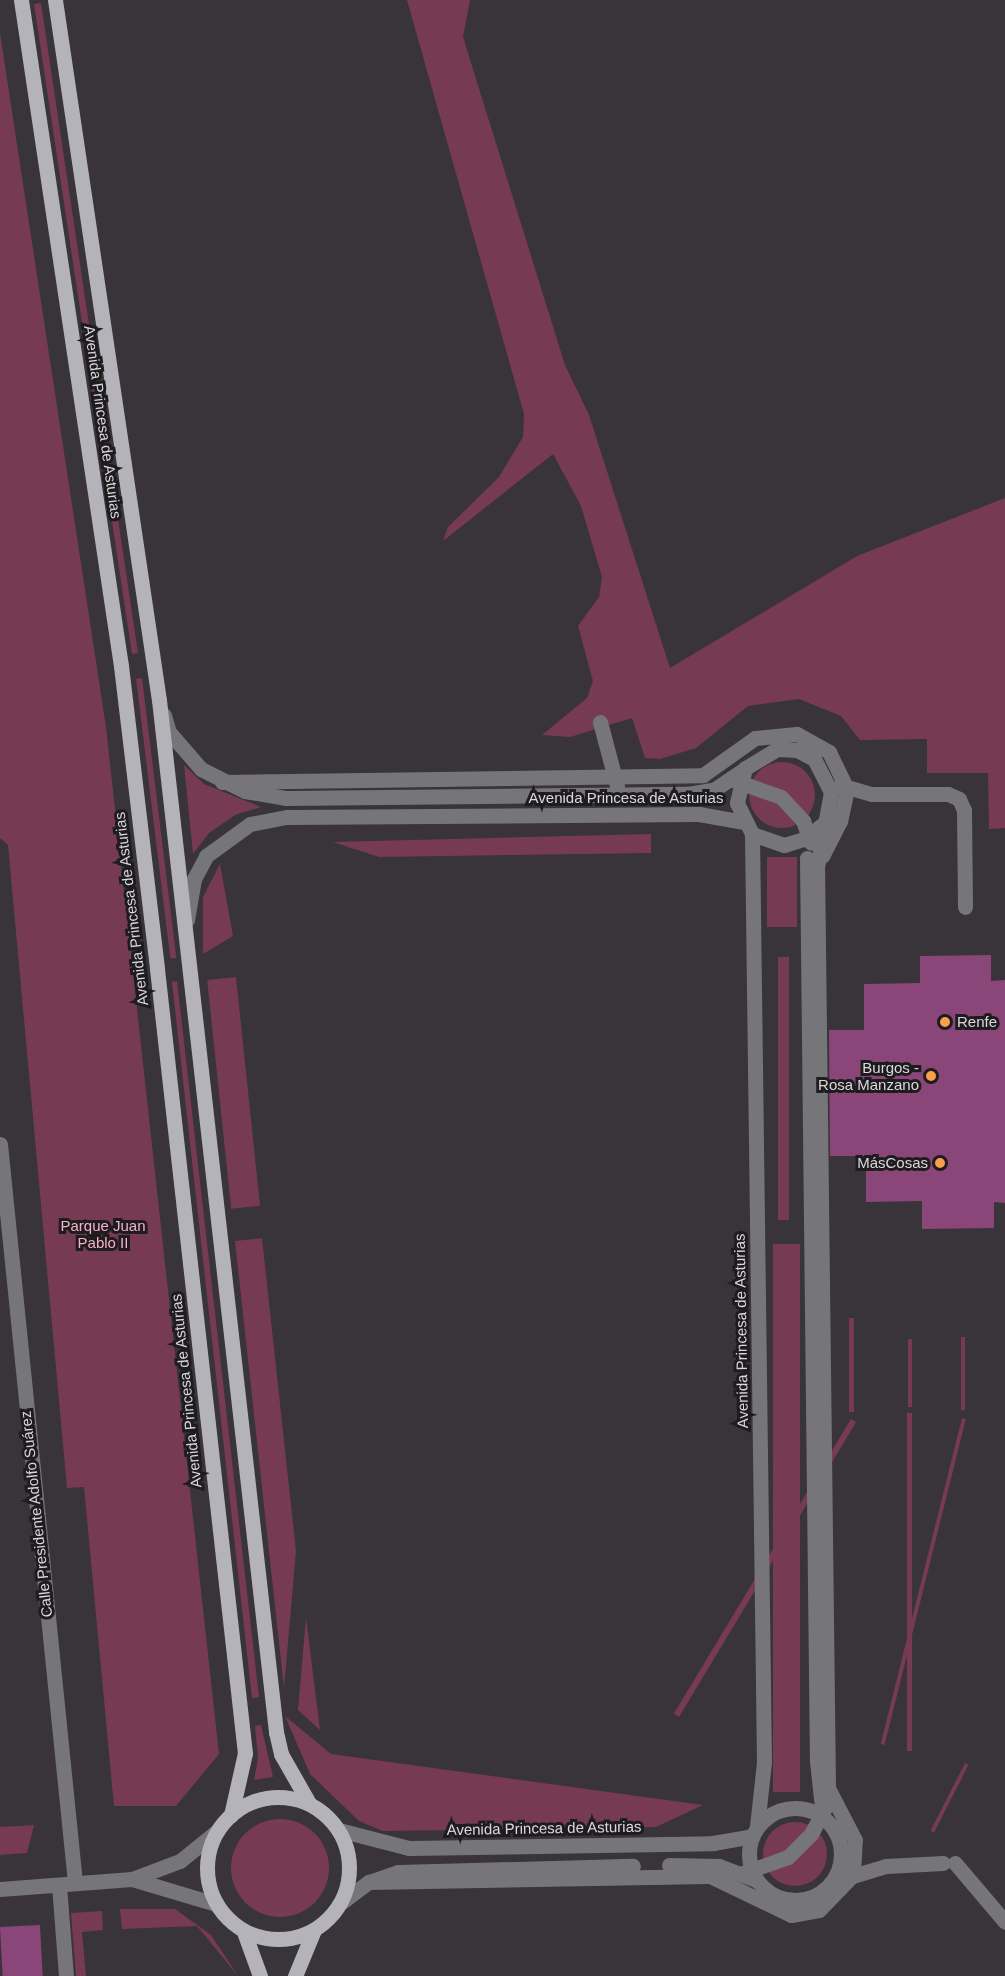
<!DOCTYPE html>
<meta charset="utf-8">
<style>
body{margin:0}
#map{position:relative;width:1005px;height:1976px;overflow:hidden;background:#383439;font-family:Helvetica,sans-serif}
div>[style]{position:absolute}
.green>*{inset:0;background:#763b50;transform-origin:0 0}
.round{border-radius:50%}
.building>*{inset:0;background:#8a4679;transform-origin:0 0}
.minor>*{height:15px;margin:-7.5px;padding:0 7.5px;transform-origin:7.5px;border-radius:7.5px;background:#767578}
.minor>.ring{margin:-7.5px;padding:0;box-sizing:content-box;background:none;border:15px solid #767578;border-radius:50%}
.major>*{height:15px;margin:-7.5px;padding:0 7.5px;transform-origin:7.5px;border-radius:7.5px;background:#b4b3ba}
.major>.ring{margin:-7.5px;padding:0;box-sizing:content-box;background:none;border:15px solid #b4b3ba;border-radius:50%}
.dots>*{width:16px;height:16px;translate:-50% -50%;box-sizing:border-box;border:3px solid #1e1c1f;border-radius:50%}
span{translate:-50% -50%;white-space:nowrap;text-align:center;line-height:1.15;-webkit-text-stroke:6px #1e1c1f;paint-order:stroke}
.street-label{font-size:15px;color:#dbd8dc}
.poi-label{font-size:15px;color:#dbd8dc}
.left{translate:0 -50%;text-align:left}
.right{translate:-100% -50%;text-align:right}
.park-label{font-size:15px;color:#f6b0c7}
</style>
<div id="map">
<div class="green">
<i style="clip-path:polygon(407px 0,470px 0,463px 37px,565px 365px,589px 415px,670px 668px,857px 556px,1005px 498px,1005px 828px,989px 829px,988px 773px,927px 773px,927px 739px,860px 740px,841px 716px,799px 699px,748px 706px,696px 748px,660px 759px,645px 758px,632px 718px,570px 737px,542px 735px,587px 698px,593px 681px,578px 626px,599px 597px,602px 577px,581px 506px,553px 454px,443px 541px,448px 527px,499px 477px,523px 437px,524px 414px)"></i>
<i style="clip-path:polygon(41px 3px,138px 653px,132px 654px,34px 4px)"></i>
<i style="clip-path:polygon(0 33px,106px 727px,219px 1754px,176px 1806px,114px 1806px,84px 1487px,67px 1488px,8px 845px,0 838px)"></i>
<i style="left:142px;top:678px;width:282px;height:6px;rotate:83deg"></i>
<i class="round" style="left:749px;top:762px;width:66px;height:66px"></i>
<i style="clip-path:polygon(184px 765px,204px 784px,261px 807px,235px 815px,209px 833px,193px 854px)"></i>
<i style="clip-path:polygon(651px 834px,651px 853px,379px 857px,333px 842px)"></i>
<i style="left:767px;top:857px;width:30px;height:70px"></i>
<i style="clip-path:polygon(220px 864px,233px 936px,203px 954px,203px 897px)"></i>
<i style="left:778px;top:957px;width:11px;height:263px"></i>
<i style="left:236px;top:977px;width:230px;height:29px;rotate:84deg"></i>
<i style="clip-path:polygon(177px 981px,259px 1697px,252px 1698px,172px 982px)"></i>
<i style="clip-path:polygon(262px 1238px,296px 1551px,284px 1688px,235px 1241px)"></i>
<i style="left:773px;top:1244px;width:27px;height:548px"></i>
<i style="left:849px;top:1318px;width:5px;height:94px"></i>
<i style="left:961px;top:1337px;width:4px;height:73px"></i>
<i style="left:912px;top:1339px;width:68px;height:4px;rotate:90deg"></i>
<i style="left:912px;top:1413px;width:338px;height:5px;rotate:90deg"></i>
<i style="left:962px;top:1418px;width:4px;height:336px;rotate:14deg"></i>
<i style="left:851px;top:1419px;width:6px;height:344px;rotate:31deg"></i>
<i style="clip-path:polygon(306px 1618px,320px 1730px,298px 1710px)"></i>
<i style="clip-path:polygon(285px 1716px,331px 1754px,703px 1805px,656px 1827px,383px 1831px,359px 1821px,310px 1774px)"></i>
<i style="clip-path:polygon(261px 1725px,273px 1777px,254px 1780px,258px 1758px,255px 1726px)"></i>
<i style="left:965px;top:1763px;width:4px;height:76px;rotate:27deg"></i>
<i class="round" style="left:231px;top:1819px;width:98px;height:98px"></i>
<i class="round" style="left:763px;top:1822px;width:64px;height:64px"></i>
<i style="clip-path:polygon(34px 1825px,27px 1853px,0 1855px,0 1827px)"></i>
<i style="clip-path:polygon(120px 1909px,175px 1909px,211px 1935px,238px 1976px,197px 1926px,122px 1929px)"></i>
<i style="clip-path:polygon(102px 1911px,103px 1930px,82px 1932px,86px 1976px,76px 1976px,71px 1913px)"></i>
</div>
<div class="building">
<i style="clip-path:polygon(991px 955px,991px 981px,1005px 980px,1005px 1203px,994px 1202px,994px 1228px,922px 1229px,922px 1201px,866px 1202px,866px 1156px,830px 1156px,829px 1030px,864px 1030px,864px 984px,920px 983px,920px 956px)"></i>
<i style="left:40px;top:1925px;width:51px;height:40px;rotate:87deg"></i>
</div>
<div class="minor">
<i style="left:164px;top:715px;width:18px;rotate:74deg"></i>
<i style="left:169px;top:732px;width:49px;rotate:49.1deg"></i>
<i style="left:201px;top:769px;width:49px;rotate:26.6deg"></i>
<i style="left:245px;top:791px;width:42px;rotate:9.7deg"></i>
<i style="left:286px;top:798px;width:402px;rotate:-0.6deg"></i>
<i style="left:688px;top:794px;width:27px;rotate:-10deg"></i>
<i style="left:715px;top:789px;width:34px;rotate:-34deg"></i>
<i style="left:600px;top:722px;width:66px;rotate:75.1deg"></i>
<i style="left:730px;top:779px;width:54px;rotate:19.4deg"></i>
<i style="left:781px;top:797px;width:33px;rotate:47deg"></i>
<i style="left:803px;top:821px;width:23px;rotate:70deg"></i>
<i style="left:222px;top:782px;width:481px;rotate:-0.8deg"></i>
<i style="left:703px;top:775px;width:64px;rotate:-35.4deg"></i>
<i style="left:755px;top:738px;width:42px;rotate:-5.4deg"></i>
<i style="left:797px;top:734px;width:37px;rotate:29deg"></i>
<i style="left:829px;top:752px;width:41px;rotate:64.1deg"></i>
<i style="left:847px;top:789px;width:33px;rotate:102deg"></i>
<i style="left:840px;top:821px;width:39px;rotate:117deg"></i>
<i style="left:840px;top:785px;width:33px;rotate:16deg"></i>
<i style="left:872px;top:794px;width:76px"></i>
<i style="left:948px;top:794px;width:12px;rotate:24deg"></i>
<i style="left:959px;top:799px;width:12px;rotate:66deg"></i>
<i style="left:964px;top:810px;width:97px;rotate:89.4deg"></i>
<i style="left:752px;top:834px;width:928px;rotate:89.26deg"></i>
<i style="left:764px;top:1762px;width:64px;rotate:96.2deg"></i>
<i style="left:807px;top:858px;width:903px;rotate:89.37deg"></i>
<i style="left:817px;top:1761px;width:56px;rotate:83.9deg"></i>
<i style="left:187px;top:920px;width:42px;rotate:-80.3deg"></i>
<i style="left:194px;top:879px;width:26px;rotate:-62deg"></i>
<i style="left:206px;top:856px;width:54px;rotate:-36deg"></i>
<i style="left:250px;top:824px;width:38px;rotate:-11deg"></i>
<i style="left:287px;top:817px;width:412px;rotate:-0.4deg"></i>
<i style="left:699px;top:814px;width:46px;rotate:10.1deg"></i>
<i style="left:0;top:1144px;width:743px;rotate:84.2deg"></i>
<i class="ring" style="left:749px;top:1808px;width:77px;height:77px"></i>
<i style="left:339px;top:1830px;width:72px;rotate:14.4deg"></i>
<i style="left:409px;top:1848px;width:304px;rotate:-0.9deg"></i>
<i style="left:713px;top:1843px;width:40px;rotate:-10deg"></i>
<i style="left:955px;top:1863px;width:77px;rotate:49.7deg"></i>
<i style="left:669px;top:1865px;width:50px;rotate:1.1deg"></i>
<i style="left:719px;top:1866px;width:40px;rotate:21deg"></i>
<i style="left:743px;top:1873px;width:48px;rotate:-19.6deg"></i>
<i style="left:788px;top:1857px;width:33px;rotate:-45deg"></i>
<i style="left:811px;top:1834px;width:30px;rotate:-62deg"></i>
<i style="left:846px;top:1878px;width:42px;rotate:-16.7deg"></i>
<i style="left:886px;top:1866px;width:57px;rotate:-3deg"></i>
<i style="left:132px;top:1879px;width:88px;rotate:16.6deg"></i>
<i style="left:369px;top:1882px;width:341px;rotate:-1deg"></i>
<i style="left:710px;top:1876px;width:90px;rotate:25.7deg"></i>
<i style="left:791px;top:1915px;width:28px;rotate:-10deg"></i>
<i style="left:819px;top:1910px;width:49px;rotate:-45.8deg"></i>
<i style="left:853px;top:1875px;width:35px;rotate:-87deg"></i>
<i style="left:855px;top:1840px;width:59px;rotate:-117.4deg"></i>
<i style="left:828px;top:1788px;width:921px;rotate:-90.68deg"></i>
<i style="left:817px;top:867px;width:76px;rotate:-79.4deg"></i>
<i style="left:831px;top:792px;width:37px;rotate:-117deg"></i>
<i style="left:814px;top:759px;width:19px;rotate:-152deg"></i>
<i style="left:797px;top:750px;width:20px;rotate:-177deg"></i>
<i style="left:777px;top:749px;width:37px;rotate:149deg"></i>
<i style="left:745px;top:768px;width:36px;rotate:103deg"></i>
<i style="left:737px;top:803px;width:34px;rotate:64deg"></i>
<i style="left:752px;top:834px;width:34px;rotate:19deg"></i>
<i style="left:784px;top:845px;width:21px;rotate:-17deg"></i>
<i style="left:804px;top:839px;width:24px;rotate:-38deg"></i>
<i style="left:59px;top:1885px;width:91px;rotate:85.6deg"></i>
<i style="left:0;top:1889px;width:132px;rotate:-4.3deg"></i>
<i style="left:132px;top:1879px;width:51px;rotate:-20.6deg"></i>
<i style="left:180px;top:1861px;width:48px;rotate:-39deg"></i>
<i style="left:342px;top:1902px;width:34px;rotate:-37deg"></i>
<i style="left:369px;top:1882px;width:31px;rotate:-19deg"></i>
<i style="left:398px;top:1872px;width:235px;rotate:-1.5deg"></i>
</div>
<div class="major">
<i style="left:21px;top:0;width:673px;rotate:81.46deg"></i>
<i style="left:121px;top:666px;width:305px;rotate:83.2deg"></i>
<i style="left:157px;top:969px;width:789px;rotate:83.6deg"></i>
<i style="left:245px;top:1753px;width:64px;rotate:102.7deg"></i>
<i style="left:55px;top:0;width:708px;rotate:81.55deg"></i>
<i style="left:159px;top:700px;width:1039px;rotate:83.53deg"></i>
<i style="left:276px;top:1732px;width:23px;rotate:77deg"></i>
<i style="left:281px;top:1754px;width:56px;rotate:60.3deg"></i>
<i class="ring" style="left:207px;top:1797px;width:127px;height:127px"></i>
<i style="left:244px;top:1932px;width:47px;rotate:70deg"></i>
<i style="left:295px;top:1976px;width:50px;rotate:-67.6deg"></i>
</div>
<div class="dots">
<i style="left:945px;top:1022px;background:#f9a04c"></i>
<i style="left:931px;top:1076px;background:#f9a04c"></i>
<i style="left:940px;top:1163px;background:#f9a04c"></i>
</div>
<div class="street-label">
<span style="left:103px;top:422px;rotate:82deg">Avenida Princesa de Asturias</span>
<span style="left:626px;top:798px">Avenida Princesa de Asturias</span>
<span style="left:131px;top:909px;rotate:-97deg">Avenida Princesa de Asturias</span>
<span style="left:741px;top:1331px;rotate:-91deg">Avenida Princesa de Asturias</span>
<span style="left:186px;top:1391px;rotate:-96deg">Avenida Princesa de Asturias</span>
<span style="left:36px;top:1514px;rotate:-96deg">Calle Presidente Adolfo Suárez</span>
<span style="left:544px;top:1828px;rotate:-1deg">Avenida Princesa de Asturias</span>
</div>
<div class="poi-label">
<span class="left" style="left:957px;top:1022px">Renfe</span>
<span class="right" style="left:919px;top:1076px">Burgos -<br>Rosa Manzano</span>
<span class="right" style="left:928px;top:1163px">MásCosas</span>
</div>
<div class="park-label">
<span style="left:103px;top:1234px">Parque Juan<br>Pablo II</span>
</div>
</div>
